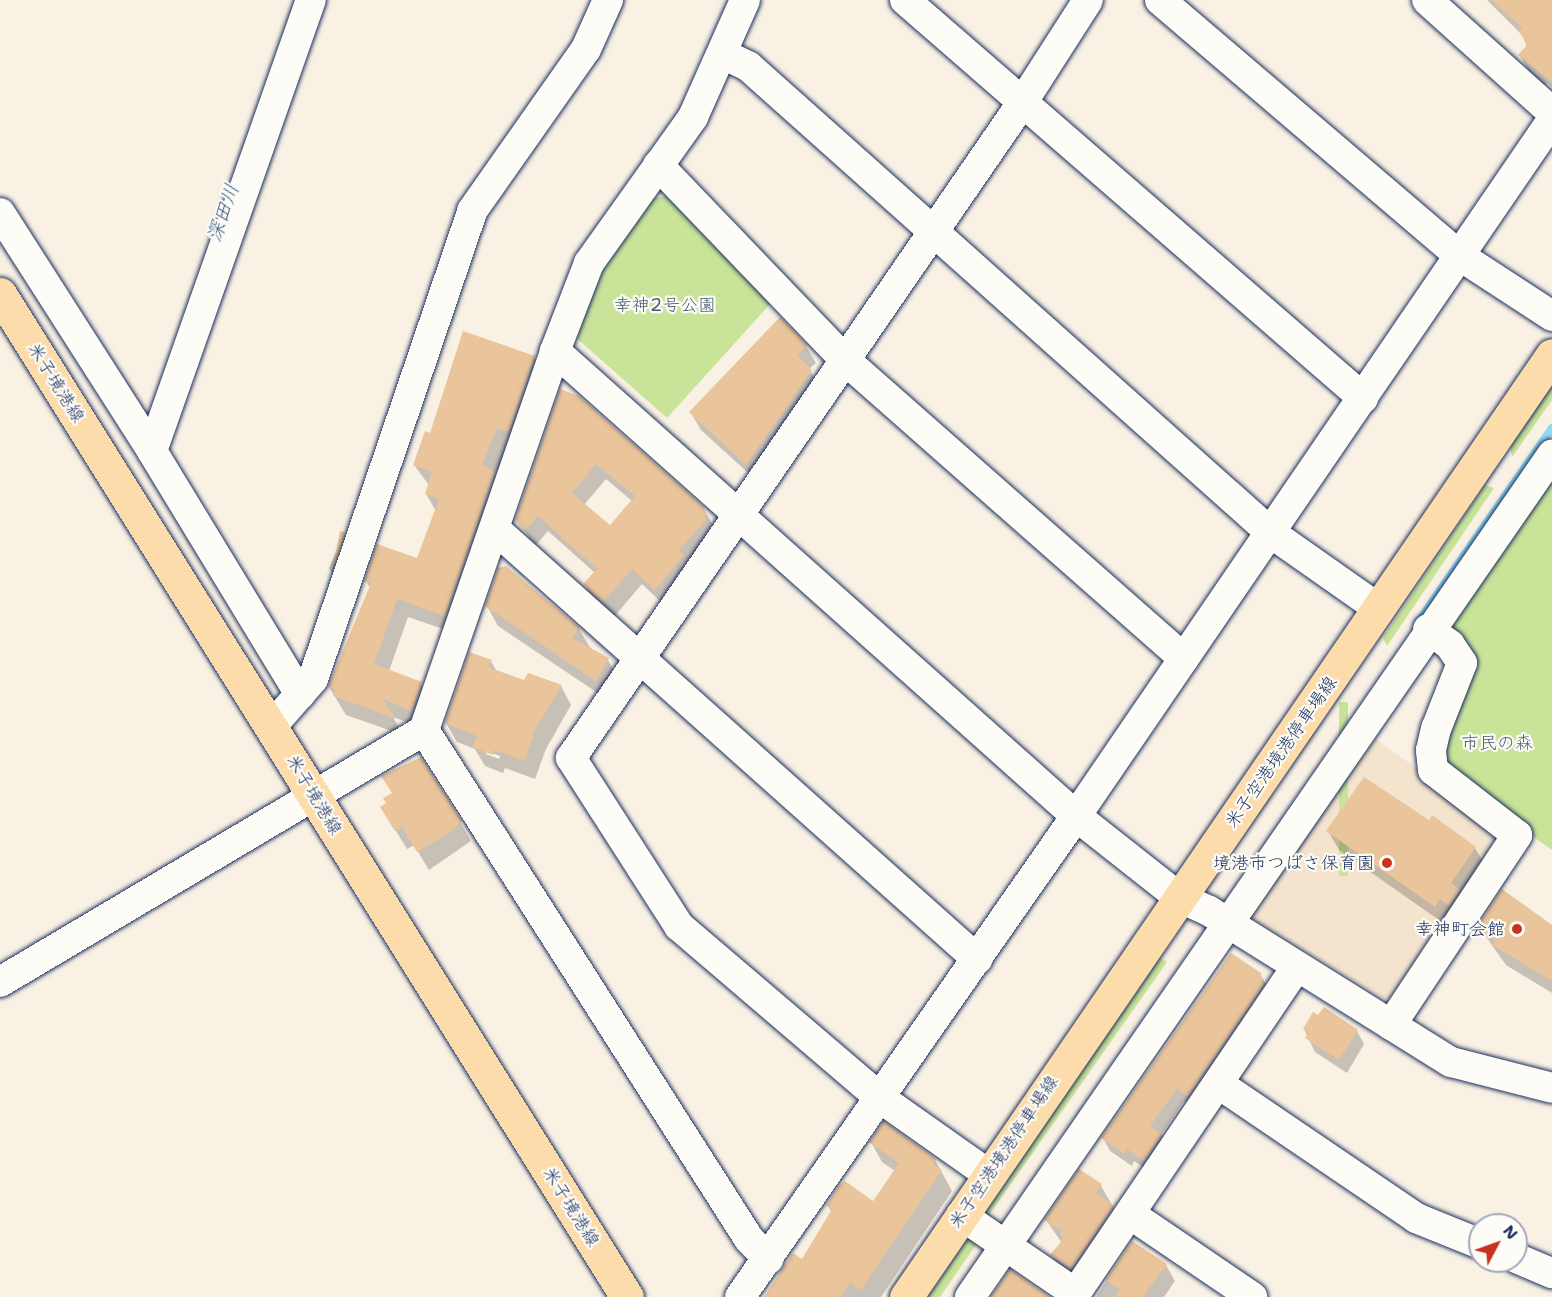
<!DOCTYPE html>
<meta charset="utf-8">
<style>
body{margin:0}
#map{position:relative;width:1552px;height:1297px;overflow:hidden;background:#f9f1e4;font-family:"Shantell Sans","Klee One",sans-serif}
div>[style]{position:absolute}
.built>*{inset:0;background:#f4e4ce}
.green>*{inset:0;background:#c9e399;transform-origin:0 0}
.shadow>*{inset:0;background:#0003}
.stream>*{height:8px;margin:-4px;padding:0 4px;transform-origin:4px;border-radius:4px;background:#90daf2}
.building>*{inset:0;background:#eac49a;transform-origin:0 0}
.roads{filter:drop-shadow(0 0 2px #1b2f5e) drop-shadow(0 0 2px #1b2f5e)}
.minor>*{height:30px;margin:-15px;padding:0 15px;transform-origin:15px;border-radius:15px;background:#fdfcf7}
.major>*{height:33px;margin:-16.5px;padding:0 16.5px;transform-origin:16.5px;border-radius:16.5px;background:#fddcac}
.dots>*{width:16px;height:16px;translate:-50% -50%;box-sizing:border-box;border:3px solid #fdfcf7;border-radius:50%}
span{translate:-50% -50%;white-space:nowrap;text-align:center;line-height:1.15;-webkit-text-stroke:4.5px #fdfcf7;paint-order:stroke}
.park-label{font-size:18px;color:#465c6d}
.street-label{font-size:18px;color:#1b2f5e}
.poi-label{font-size:18px;color:#1b2f5e}
.right{translate:-100% -50%;text-align:right}
.water-label{font-size:20px;color:#385a83;font-style:italic}
.north{position:absolute;left:1468px;top:1213px;width:60px;height:60px;box-sizing:border-box;background:#fdfcf7;border:2px solid #a3aaba;border-radius:50%;rotate:49deg;font-size:16px;font-weight:700;line-height:24px;text-align:center;color:#1b2f5e}
.north::after{content:'';display:block;margin:auto;width:21px;height:27px;background:#c8321e;clip-path:polygon(50% 0,100% 100%,50% 72%,0 100%)}
</style>
<div id="map">
<div class="built">
<i style="clip-path:polygon(1367px 733px,1504px 830px,1399px 1000px,1383px 998px,1255px 920px,1252px 906px)"></i>
</div>
<div class="green">
<i style="clip-path:polygon(669px 195px,772px 302px,667px 418px,573px 335px,596px 268px,650px 199px)"></i>
<i style="clip-path:polygon(1552px 384px,1552px 400px,1512px 457px,1510px 444px)"></i>
<i style="clip-path:polygon(1552px 464px,1552px 850px,1458px 783px,1439px 758px,1469px 663px,1439px 632px)"></i>
<i style="clip-path:polygon(1485px 485px,1494px 488px,1387px 646px,1383px 638px)"></i>
<i style="left:1339px;top:702px;width:9px;height:174px"></i>
<i style="clip-path:polygon(1160px 958px,1167px 962px,987px 1218px,988px 1205px)"></i>
<i style="clip-path:polygon(969px 1237px,978px 1242px,940px 1297px,927px 1297px)"></i>
</div>
<div class="shadow">
<i style="clip-path:polygon(1487px 0,1543px 0,1552px 8px,1552px 87px,1547px 83px,1544px 86px,1530px 73px,1520px 56px,1527px 47px,1523px 36px)"></i>
<i style="clip-path:polygon(780px 319px,806px 346px,816px 363px,809px 369px,821px 388px,757px 481px,701px 430px,691px 413px)"></i>
<i style="clip-path:polygon(534px 357px,545px 376px,495px 476px,505px 492px,455px 633px,408px 617px,389px 671px,421px 684px,432px 702px,423px 728px,393px 717px,403px 735px,346px 715px,329px 687px,370px 588px,366px 581px,418px 560px,436px 511px,426px 494px,429px 485px,414px 465px,431px 435px)"></i>
<i style="clip-path:polygon(evenodd,561px 391px,703px 508px,713px 525px,715px 537px,665px 606px,642px 584px,613px 618px,594px 601px,585px 585px,595px 573px,548px 531px,535px 546px,517px 519px,561px 391px,606px 479px,632px 501px,610px 527px,584px 505px,606px 479px)"></i>
<i style="clip-path:polygon(344px 533px,351px 547px,336px 581px,329px 568px)"></i>
<i style="clip-path:polygon(506px 568px,579px 629px,591px 649px,608px 660px,619px 680px,608px 700px,498px 626px,487px 606px)"></i>
<i style="clip-path:polygon(evenodd,491px 661px,497px 672px,525px 682px,561px 686px,571px 705px,546px 749px,535px 779px,505px 768px,503px 773px,485px 766px,475px 749px,457px 742px,446px 723px,491px 661px,486px 751px,500px 756px,499px 759px,486px 754px,486px 751px)"></i>
<i style="clip-path:polygon(388px 804px,460px 822px,471px 841px,429px 870px,414px 845px,407px 849px,393px 826px)"></i>
<i style="clip-path:polygon(1433px 818px,1475px 848px,1486px 867px,1446px 925px,1339px 850px,1328px 831px,1429px 822px)"></i>
<i style="clip-path:polygon(1479px 927px,1552px 927px,1552px 993px,1506px 965px)"></i>
<i style="clip-path:polygon(1260px 974px,1268px 987px,1195px 1108px,1184px 1101px,1161px 1134px,1169px 1148px,1152px 1173px,1134px 1161px,1132px 1166px,1110px 1151px,1103px 1138px)"></i>
<i style="clip-path:polygon(1304px 1029px,1357px 1031px,1364px 1044px,1347px 1073px,1315px 1052px)"></i>
<i style="clip-path:polygon(871px 1142px,935px 1160px,952px 1191px,881px 1297px,764px 1297px,803px 1261px,832px 1213px,828px 1206px,873px 1203px,895px 1171px,882px 1162px)"></i>
<i style="clip-path:polygon(1101px 1186px,1124px 1226px,1083px 1288px,1063px 1275px,1052px 1255px,1062px 1243px,1046px 1220px)"></i>
<i style="clip-path:polygon(1132px 1243px,1166px 1265px,1175px 1281px,1164px 1297px,1096px 1297px)"></i>
</div>
<div class="stream">
<i style="left:1418px;top:622px;width:236px;rotate:-55.4deg"></i>
</div>
<div class="building">
<i style="clip-path:polygon(1491px 0,1552px 0,1552px 82px,1518px 55px,1527px 45px,1519px 31px,1522px 27px)"></i>
<i style="clip-path:polygon(780px 317px,807px 345px,797px 355px,812px 370px,746px 465px,689px 412px)"></i>
<i style="clip-path:polygon(463px 331px,535px 356px,509px 432px,497px 428px,482px 464px,495px 472px,445px 616px,397px 599px,374px 664px,422px 682px,412px 711px,383px 699px,395px 718px,333px 696px,336px 690px,328px 687px,371px 583px,364px 581px,377px 544px,417px 558px,439px 499px,425px 494px,432px 472px,413px 465px,425px 431px,430px 433px)"></i>
<i style="clip-path:polygon(evenodd,560px 389px,579px 396px,704px 507px,706px 520px,679px 550px,684px 555px,655px 590px,632px 569px,603px 602px,583px 584px,597px 569px,538px 516px,525px 531px,515px 520px,560px 389px,596px 464px,635px 496px,610px 525px,572px 493px,596px 464px)"></i>
<i style="left:340px;top:531px;width:5px;height:39px;rotate:11deg"></i>
<i style="clip-path:polygon(506px 566px,580px 628px,572px 638px,609px 658px,596px 681px,485px 606px,498px 568px)"></i>
<i style="clip-path:polygon(469px 652px,492px 660px,488px 667px,524px 680px,528px 673px,562px 685px,535px 730px,525px 761px,494px 750px,493px 755px,472px 747px,477px 736px,445px 723px)"></i>
<i style="clip-path:polygon(421px 757px,462px 821px,452px 831px,417px 852px,402px 827px,395px 831px,380px 807px,386px 803px,383px 798px,392px 793px,381px 776px)"></i>
<i style="clip-path:polygon(1364px 777px,1429px 820px,1432px 815px,1476px 847px,1451px 883px,1460px 890px,1449px 906px,1440px 899px,1435px 907px,1326px 831px)"></i>
<i style="clip-path:polygon(1502px 889px,1552px 925px,1552px 981px,1492px 945px,1495px 941px,1477px 927px)"></i>
<i style="clip-path:polygon(1231px 953px,1261px 973px,1263px 986px,1188px 1096px,1177px 1089px,1150px 1126px,1162px 1134px,1144px 1161px,1127px 1149px,1124px 1154px,1101px 1138px)"></i>
<i style="clip-path:polygon(1324px 1007px,1358px 1030px,1339px 1060px,1305px 1038px,1309px 1033px,1303px 1029px,1313px 1012px,1318px 1015px)"></i>
<i style="clip-path:polygon(884px 1121px,936px 1159px,933px 1164px,942px 1170px,861px 1290px,850px 1283px,841px 1297px,764px 1297px,793px 1253px,802px 1259px,832px 1209px,826px 1206px,839px 1186px,845px 1181px,873px 1201px,899px 1163px,869px 1142px)"></i>
<i style="clip-path:polygon(1079px 1169px,1102px 1184px,1096px 1193px,1114px 1206px,1071px 1269px,1050px 1255px,1064px 1238px,1060px 1235px,1062px 1231px,1044px 1220px)"></i>
<i style="clip-path:polygon(1132px 1241px,1167px 1264px,1143px 1297px,1115px 1297px,1120px 1290px,1106px 1280px)"></i>
<i style="clip-path:polygon(1010px 1269px,1050px 1297px,991px 1297px)"></i>
</div>
<div class="roads">
<div class="minor">
<i style="left:905px;top:0;width:607px;rotate:40.99deg"></i>
<i style="left:1160px;top:0;width:394px;rotate:40.5deg"></i>
<i style="left:1460px;top:256px;width:110px;rotate:33.1deg"></i>
<i style="left:1427px;top:0;width:168px;rotate:41.9deg"></i>
<i style="left:723px;top:54px;width:28px;rotate:26deg"></i>
<i style="left:748px;top:66px;width:701px;rotate:41.76deg"></i>
<i style="left:1271px;top:533px;width:132px;rotate:35.1deg"></i>
<i style="left:658px;top:165px;width:269px;rotate:46.2deg"></i>
<i style="left:844px;top:359px;width:453px;rotate:41.4deg"></i>
<i style="left:0;top:213px;width:282px;rotate:57.4deg"></i>
<i style="left:152px;top:451px;width:285px;rotate:58.7deg"></i>
<i style="left:555px;top:351px;width:698px;rotate:41.75deg"></i>
<i style="left:1076px;top:816px;width:132px;rotate:38.3deg"></i>
<i style="left:1180px;top:898px;width:32px;rotate:24deg"></i>
<i style="left:1209px;top:911px;width:285px;rotate:32deg"></i>
<i style="left:1451px;top:1062px;width:104px;rotate:14.4deg"></i>
<i style="left:152px;top:451px;width:478px;rotate:-70.6deg"></i>
<i style="left:496px;top:530px;width:645px;rotate:41.73deg"></i>
<i style="left:272px;top:726px;width:62px;rotate:-48.9deg"></i>
<i style="left:313px;top:679px;width:494px;rotate:-71.2deg"></i>
<i style="left:472px;top:211px;width:198px;rotate:-54.9deg"></i>
<i style="left:586px;top:49px;width:54px;rotate:-65.8deg"></i>
<i style="left:424px;top:730px;width:604px;rotate:57.44deg"></i>
<i style="left:749px;top:1239px;width:28px;rotate:46deg"></i>
<i style="left:0;top:982px;width:493px;rotate:-30.7deg"></i>
<i style="left:424px;top:730px;width:401px;rotate:-70.9deg"></i>
<i style="left:555px;top:351px;width:94px;rotate:-68.9deg"></i>
<i style="left:589px;top:263px;width:179px;rotate:-54.5deg"></i>
<i style="left:693px;top:117px;width:128px;rotate:-66deg"></i>
<i style="left:1391px;top:1025px;width:228px;rotate:-56.4deg"></i>
<i style="left:1517px;top:835px;width:106px;rotate:-142.3deg"></i>
<i style="left:1433px;top:770px;width:20px;rotate:-96deg"></i>
<i style="left:1431px;top:750px;width:22px;rotate:-77deg"></i>
<i style="left:1436px;top:729px;width:71px;rotate:-68.5deg"></i>
<i style="left:1462px;top:663px;width:22px;rotate:-124deg"></i>
<i style="left:1450px;top:645px;width:27px;rotate:-144deg"></i>
<i style="left:1219px;top:1084px;width:238px;rotate:34.2deg"></i>
<i style="left:1416px;top:1218px;width:69px;rotate:22.1deg"></i>
<i style="left:988px;top:1174px;width:133px;rotate:-144.8deg"></i>
<i style="left:879px;top:1097px;width:263px;rotate:-139.5deg"></i>
<i style="left:679px;top:926px;width:200px;rotate:-122.7deg"></i>
<i style="left:571px;top:758px;width:795px;rotate:-55.45deg"></i>
<i style="left:1022px;top:103px;width:122px;rotate:-57.3deg"></i>
<i style="left:1130px;top:1214px;width:148px;rotate:34.2deg"></i>
<i style="left:961px;top:1215px;width:138px;rotate:34.4deg"></i>
<i style="left:1516px;top:1258px;width:39px;rotate:23deg"></i>
<i style="left:740px;top:1297px;width:587px;rotate:-55.06deg"></i>
<i style="left:1076px;top:816px;width:843px;rotate:-55.63deg"></i>
<i style="left:970px;top:1297px;width:1024px;rotate:-55.35deg"></i>
<i style="left:1073px;top:1297px;width:397px;rotate:-55.9deg"></i>
</div>
<div class="major">
<i style="left:0;top:294px;width:1183px;rotate:57.99deg"></i>
<i style="left:906px;top:1297px;width:1142px;rotate:-55.56deg"></i>
</div>
</div>
<div class="dots">
<i style="left:1387px;top:863px;background:#c8321e"></i>
<i style="left:1517px;top:929px;background:#c8321e"></i>
</div>
<div class="park-label">
<span style="left:665px;top:305px">幸神2号公園</span>
<span style="left:1497px;top:743px">市民の森</span>
</div>
<div class="street-label">
<span style="left:56px;top:383px;rotate:58deg">米子境港線</span>
<span style="left:1281px;top:752px;rotate:-55deg">米子空港境港停車場線</span>
<span style="left:314px;top:795px;rotate:59deg">米子境港線</span>
<span style="left:1004px;top:1152px;rotate:-56deg">米子空港境港停車場線</span>
<span style="left:571px;top:1207px;rotate:58deg">米子境港線</span>
</div>
<div class="poi-label">
<span class="right" style="left:1375px;top:863px">境港市つばさ保育園</span>
<span class="right" style="left:1505px;top:929px">幸神町会館</span>
</div>
<div class="water-label">
<span style="left:223px;top:213px;rotate:-71deg">深田川</span>
</div>
<div class="north">N</div>
</div>
